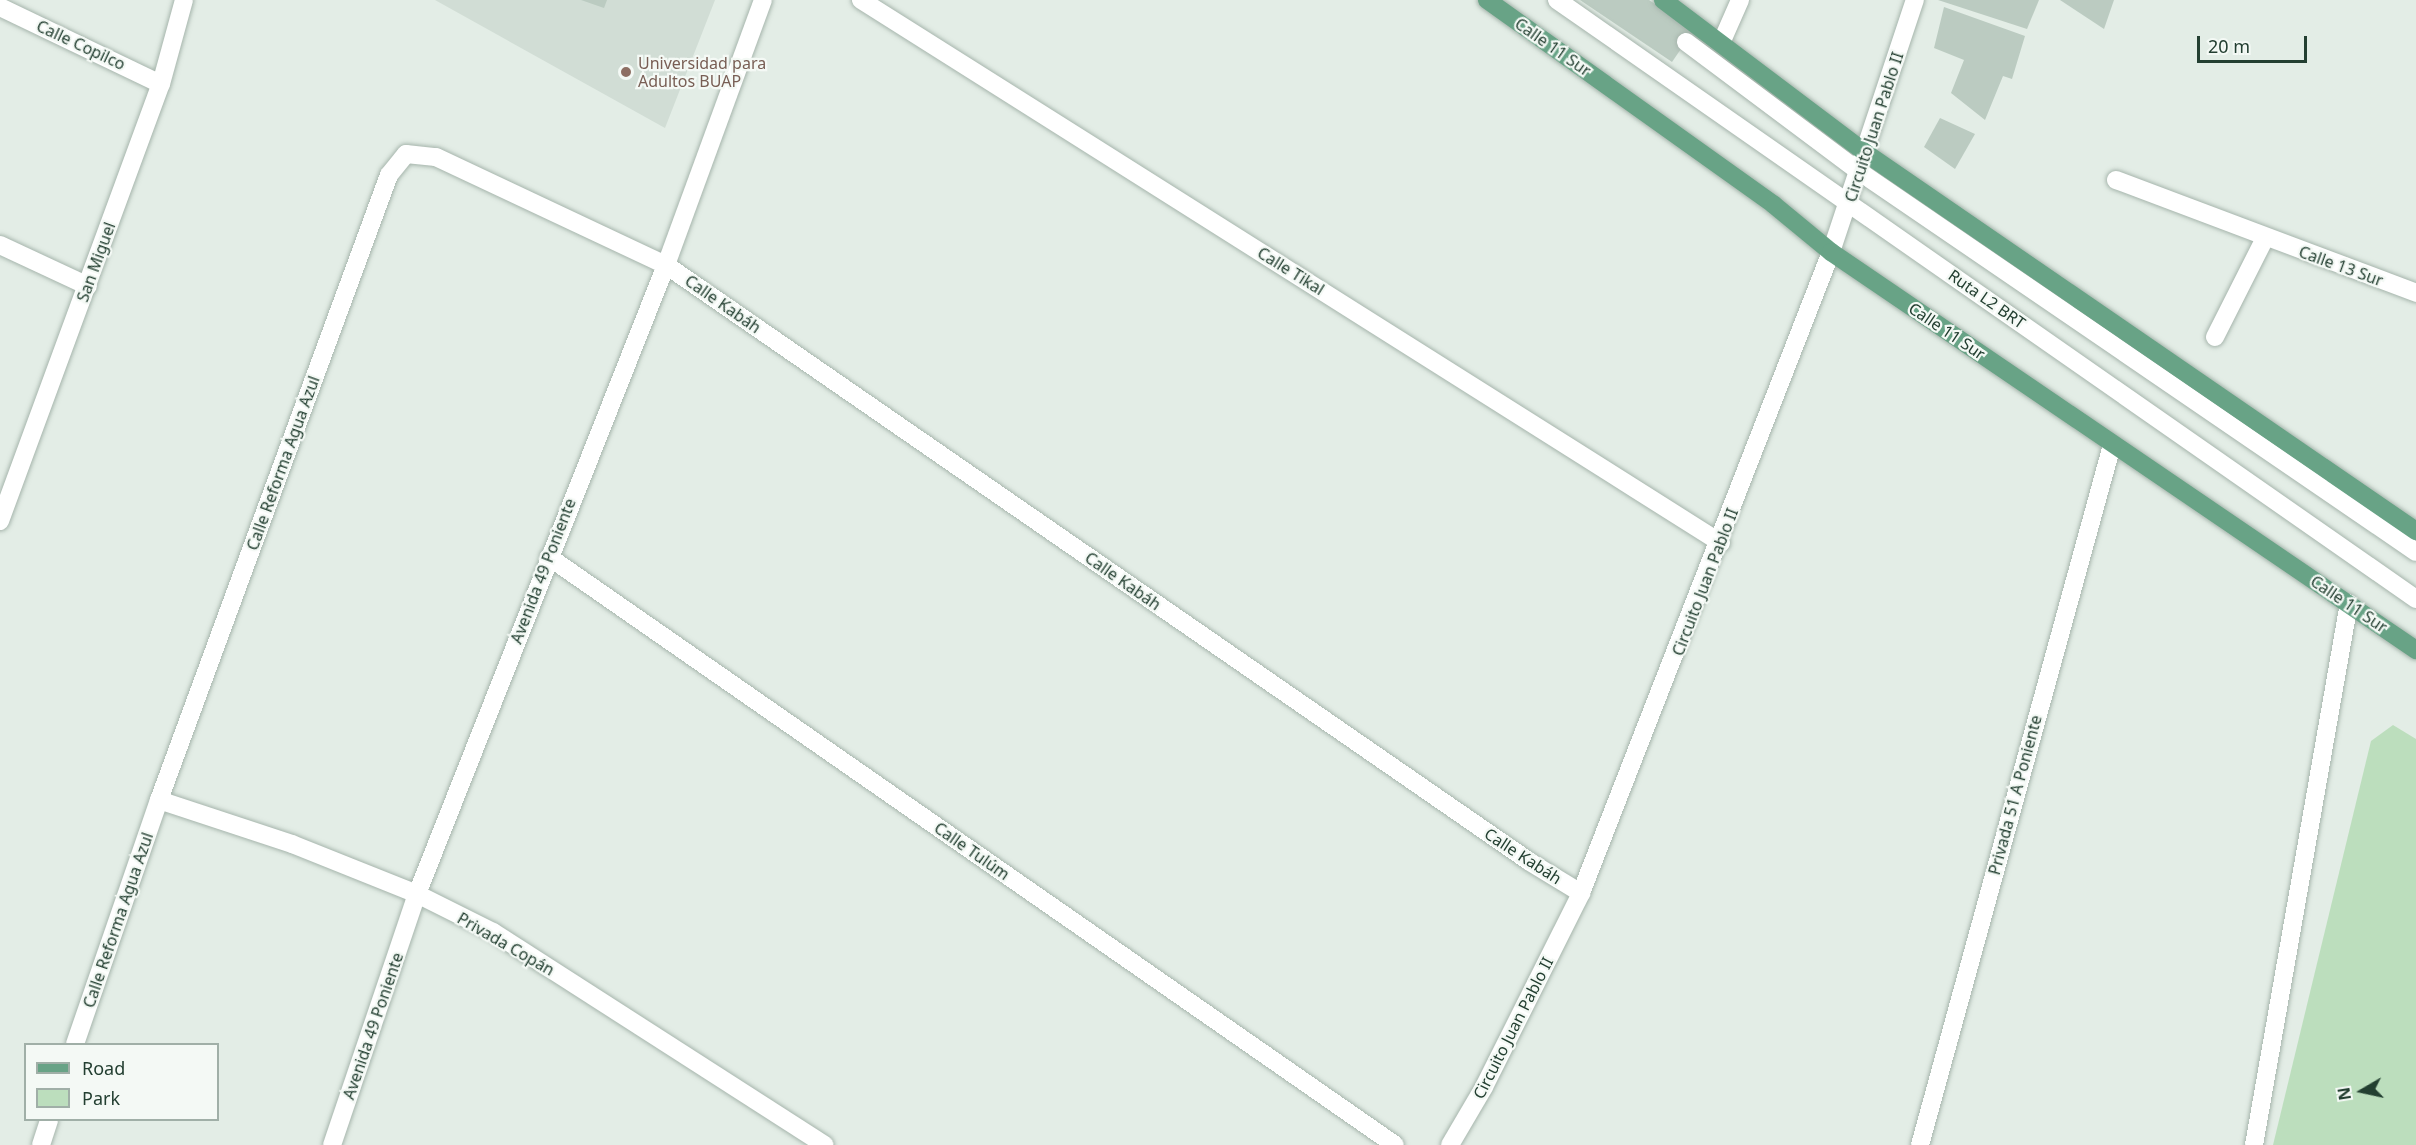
<!DOCTYPE html>
<meta charset="utf-8">
<style>
body{margin:0}
#map{position:relative;width:2416px;height:1145px;overflow:hidden;background:#e3ede6;font-family:"Noto Sans",sans-serif}
div>[style]{position:absolute}
.built>*{inset:0;background:#d1ddd5}
.green>*{inset:0;background:#bcdebd}
.building>*{inset:0;background:#bbcbc1}
.roads{filter:drop-shadow(0 0 2px #a6b5ac) drop-shadow(0 0 2px #a6b5ac)}
.lane>*{height:18px;margin:-9px;padding:0 9px;transform-origin:9px;border-radius:9px;background:#fff}
.street>*{height:18px;margin:-9px;padding:0 9px;transform-origin:9px;border-radius:9px;background:#fff}
.secondary>*{height:18px;margin:-9px;padding:0 9px;transform-origin:9px;border-radius:9px;background:#fff}
.primary>*{height:18px;margin:-9px;padding:0 9px;transform-origin:9px;border-radius:9px;background:#68a386}
.dots>*{width:16px;height:16px;translate:-50% -50%;box-sizing:border-box;border:3px solid #f4f9f5;border-radius:50%}
span{translate:-50% -50%;white-space:nowrap;text-align:center;line-height:1.15;-webkit-text-stroke:4.5px #f4f9f5;paint-order:stroke}
.street-label{font-size:16px;color:#233f31}
.education-label{font-size:16px;color:#785e54}
.left{translate:0 -50%;text-align:left}
.legend{position:absolute;left:24px;top:1043px;width:195px;height:78px;box-sizing:border-box;background:#f4f9f5;border:2px solid #a0afa7;margin:0;padding:8px 10px;list-style:none;font-size:18px;color:#233f31}
.legend li{display:flex;align-items:center;gap:12px;height:30px}
.legend b{width:30px;border:2px solid #a0afa7}
.north{position:absolute;left:2332px;top:1061px;width:60px;height:60px;-webkit-text-stroke:4px #f4f9f5;paint-order:stroke;rotate:261deg;font-size:16px;font-weight:700;line-height:24px;text-align:center;color:#233f31}
.north::after{content:'';display:block;margin:auto;width:21px;height:27px;background:#233f31;clip-path:polygon(50% 0,100% 100%,50% 72%,0 100%)}
.scale{position:absolute;left:2197px;top:36px;width:110px;height:27px;box-sizing:border-box;border:3px solid #233f31;border-top:0;padding-left:8px;font-size:18px;line-height:21px;white-space:nowrap;color:#233f31;-webkit-text-stroke:4px #f4f9f5;paint-order:stroke}
</style>
<div id="map">
<div class="built">
<i style="clip-path:polygon(435px 0,715px 0,665px 128px)"></i>
</div>
<div class="green">
<i style="clip-path:polygon(2393px 725px,2416px 739px,2416px 1145px,2273px 1145px,2371px 741px)"></i>
</div>
<div class="building">
<i style="clip-path:polygon(581px 0,607px 0,604px 8px)"></i>
<i style="clip-path:polygon(1580px 0,1649px 0,1694px 30px,1672px 62px)"></i>
<i style="clip-path:polygon(1938px 0,2039px 0,2027px 29px)"></i>
<i style="clip-path:polygon(2060px 0,2114px 0,2104px 29px)"></i>
<i style="clip-path:polygon(1944px 7px,2025px 36px,2012px 79px,2003px 76px,1985px 120px,1951px 93px,1964px 60px,1934px 48px)"></i>
<i style="clip-path:polygon(1940px 118px,1975px 134px,1955px 169px,1924px 147px)"></i>
</div>
<div class="roads">
<div class="lane">
<i style="left:1557px;top:0;width:1047px;rotate:34.89deg"></i>
<i style="left:1722px;top:41px;width:45px;rotate:-66.3deg"></i>
<i style="left:1686px;top:42px;width:217px;rotate:36.8deg"></i>
<i style="left:1860px;top:172px;width:673px;rotate:34.35deg"></i>
<i style="left:2254px;top:1145px;width:550px;rotate:-80.06deg"></i>
</div>
<div class="street">
<i style="left:861px;top:0;width:1017px;rotate:32.27deg"></i>
<i style="left:0;top:7px;width:178px;rotate:25.6deg"></i>
<i style="left:2116px;top:180px;width:321px;rotate:20.6deg"></i>
<i style="left:0;top:245px;width:97px;rotate:25deg"></i>
<i style="left:2215px;top:337px;width:111px;rotate:-63.2deg"></i>
<i style="left:0;top:521px;width:466px;rotate:-69.8deg"></i>
<i style="left:161px;top:84px;width:87px;rotate:-74.7deg"></i>
<i style="left:549px;top:557px;width:1030px;rotate:34.8deg"></i>
<i style="left:159px;top:800px;width:140px;rotate:18.3deg"></i>
<i style="left:292px;top:844px;width:135px;rotate:21.8deg"></i>
<i style="left:417px;top:894px;width:85px;rotate:26.6deg"></i>
<i style="left:493px;top:932px;width:394px;rotate:32.7deg"></i>
<i style="left:75px;top:1044px;width:258px;rotate:-71deg"></i>
<i style="left:159px;top:800px;width:666px;rotate:-69.8deg"></i>
<i style="left:389px;top:175px;width:27px;rotate:-51deg"></i>
<i style="left:406px;top:154px;width:30px;rotate:6deg"></i>
<i style="left:436px;top:157px;width:254px;rotate:25.2deg"></i>
<i style="left:666px;top:265px;width:1050px;rotate:34.64deg"></i>
<i style="left:1530px;top:862px;width:60px;rotate:31.3deg"></i>
<i style="left:41px;top:1145px;width:26px;rotate:-72deg"></i>
<i style="left:1920px;top:1145px;width:726px;rotate:-74.66deg"></i>
</div>
<div class="secondary">
<i style="left:332px;top:1145px;width:265px;rotate:-71.3deg"></i>
<i style="left:417px;top:894px;width:676px;rotate:-68.4deg"></i>
<i style="left:666px;top:265px;width:282px;rotate:-69.9deg"></i>
<i style="left:1450px;top:1145px;width:67px;rotate:-59.6deg"></i>
<i style="left:1484px;top:1087px;width:217px;rotate:-63.4deg"></i>
<i style="left:1581px;top:893px;width:688px;rotate:-68.69deg"></i>
<i style="left:1831px;top:252px;width:266px;rotate:-71.6deg"></i>
</div>
<div class="primary">
<i style="left:1487px;top:0;width:353px;rotate:35.5deg"></i>
<i style="left:1774px;top:205px;width:74px;rotate:39.5deg"></i>
<i style="left:1831px;top:252px;width:708px;rotate:34.23deg"></i>
<i style="left:1663px;top:0;width:256px;rotate:37deg"></i>
<i style="left:1867px;top:154px;width:666px;rotate:34.48deg"></i>
</div>
</div>
<div class="dots">
<i style="left:626px;top:72px;background:#8d6e63"></i>
</div>
<div class="street-label">
<span style="left:81px;top:45px;rotate:25deg">Calle Copilco</span>
<span style="left:1553px;top:47px;rotate:35deg">Calle 11 Sur</span>
<span style="left:1874px;top:127px;rotate:-72deg">Circuito Juan Pablo II</span>
<span style="left:96px;top:262px;rotate:-70deg">San Miguel</span>
<span style="left:2341px;top:266px;rotate:20deg">Calle 13 Sur</span>
<span style="left:1291px;top:271px;rotate:32deg">Calle Tikal</span>
<span style="left:1987px;top:299px;rotate:35deg">Ruta L2 BRT</span>
<span style="left:723px;top:304px;rotate:35deg">Calle Kabáh</span>
<span style="left:1947px;top:331px;rotate:34deg">Calle 11 Sur</span>
<span style="left:283px;top:463px;rotate:-70deg">Calle Reforma Agua Azul</span>
<span style="left:543px;top:571px;rotate:-69deg">Avenida 49 Poniente</span>
<span style="left:1123px;top:581px;rotate:35deg">Calle Kabáh</span>
<span style="left:1705px;top:582px;rotate:-69deg">Circuito Juan Pablo II</span>
<span style="left:2349px;top:604px;rotate:34deg">Calle 11 Sur</span>
<span style="left:2015px;top:795px;rotate:-75deg">Privada 51 A Poniente</span>
<span style="left:972px;top:851px;rotate:35deg">Calle Tulúm</span>
<span style="left:1523px;top:856px;rotate:33deg">Calle Kabáh</span>
<span style="left:118px;top:920px;rotate:-71deg">Calle Reforma Agua Azul</span>
<span style="left:506px;top:944px;rotate:30deg">Privada Copán</span>
<span style="left:373px;top:1026px;rotate:-71deg">Avenida 49 Poniente</span>
<span style="left:1513px;top:1028px;rotate:-63deg">Circuito Juan Pablo II</span>
</div>
<div class="education-label">
<span class="left" style="left:638px;top:72px">Universidad para<br>Adultos BUAP</span>
</div>
<ul class="legend">
<li><b style="height:8px;background:#68a386"></b>Road</li>
<li><b style="height:16px;background:#bcdebd"></b>Park</li>
</ul>
<div class="north">N</div>
<div class="scale">20 m</div>
</div>
